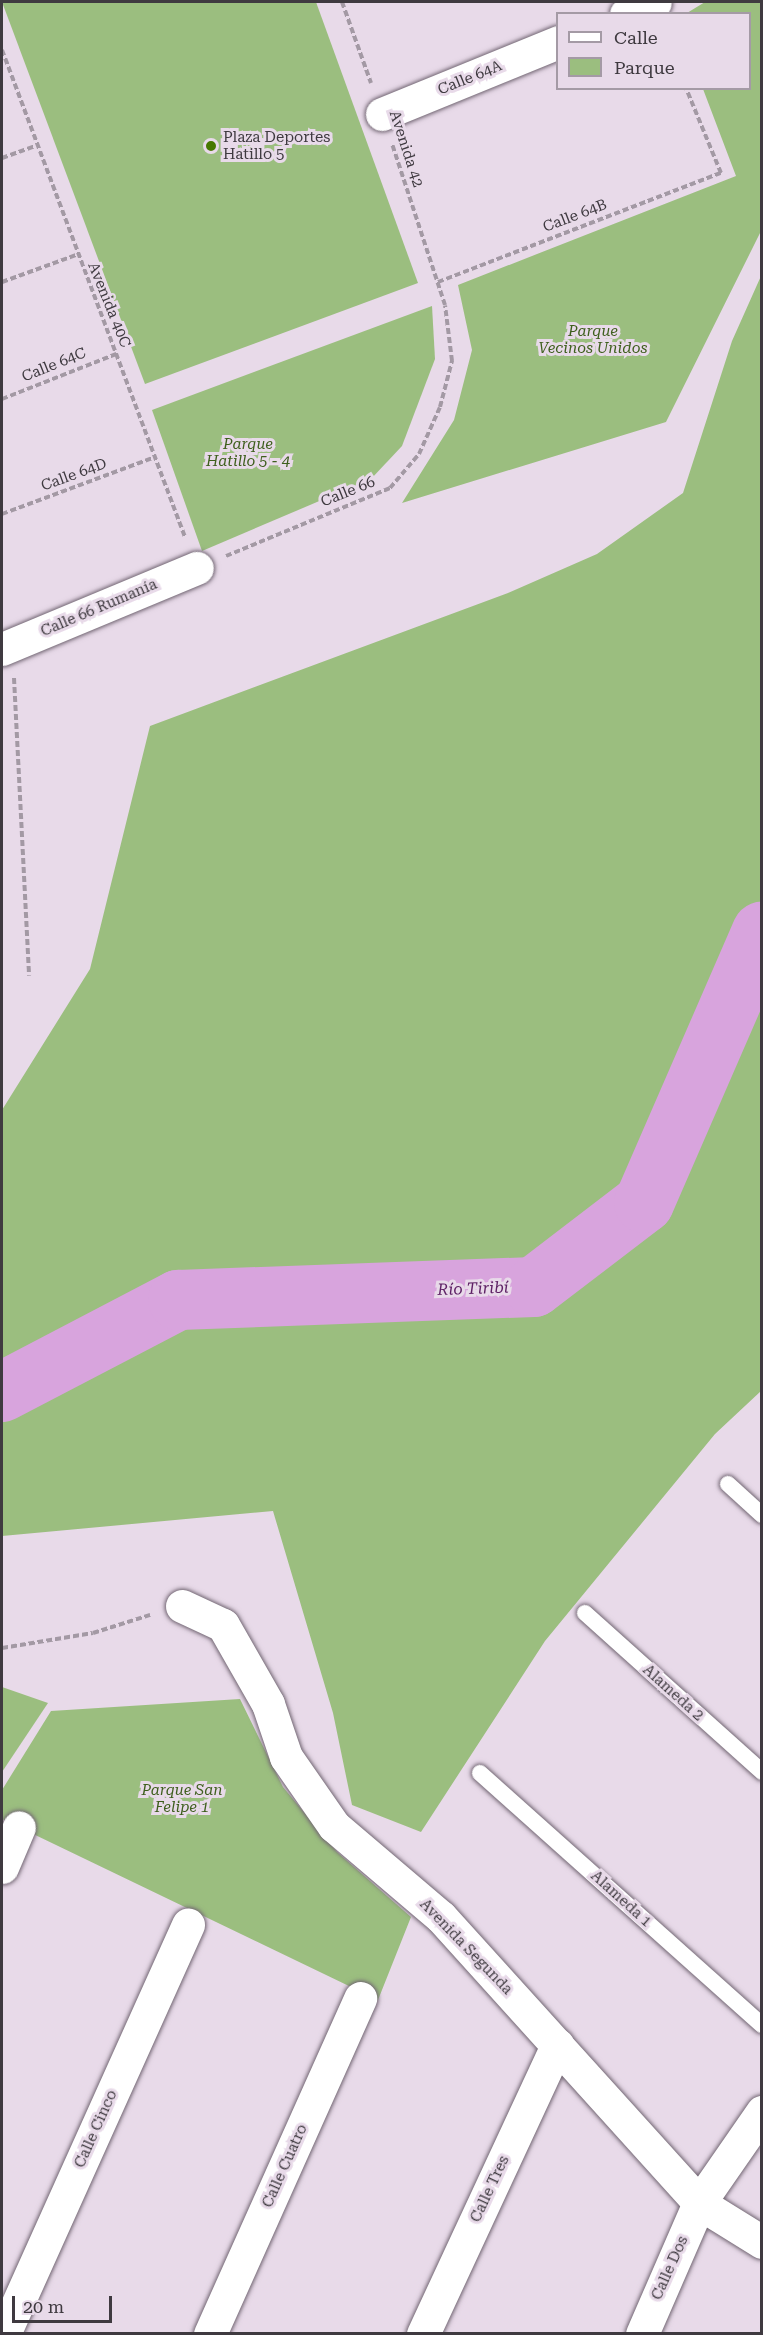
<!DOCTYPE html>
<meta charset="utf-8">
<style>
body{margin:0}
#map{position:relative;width:763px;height:2335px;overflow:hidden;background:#e8dae9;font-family:"Roboto Serif",serif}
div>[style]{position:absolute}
.green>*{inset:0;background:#9bbe7f}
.river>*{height:60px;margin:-30px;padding:0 30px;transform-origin:30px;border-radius:30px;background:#d8a4dd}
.path>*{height:4px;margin-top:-2px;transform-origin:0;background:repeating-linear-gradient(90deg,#a399a4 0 6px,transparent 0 9px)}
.roads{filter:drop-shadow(0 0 2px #726673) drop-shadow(0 0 2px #726673)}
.lane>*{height:16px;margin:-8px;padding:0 8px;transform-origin:8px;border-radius:8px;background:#fff}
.street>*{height:33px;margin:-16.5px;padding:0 16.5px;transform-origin:16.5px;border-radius:16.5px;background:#fff}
.dots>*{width:16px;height:16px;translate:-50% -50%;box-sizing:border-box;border:3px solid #e8dae9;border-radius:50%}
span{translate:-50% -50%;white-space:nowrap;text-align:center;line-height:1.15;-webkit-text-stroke:6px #e8dae9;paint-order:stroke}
.street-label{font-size:15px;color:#3f3a40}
.poi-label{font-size:15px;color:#3f3a40}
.left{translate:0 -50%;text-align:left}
.park-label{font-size:15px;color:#3e5f1d;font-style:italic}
.water-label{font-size:16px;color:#5e2165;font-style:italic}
.frame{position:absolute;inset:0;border:3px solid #3f3a40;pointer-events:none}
.legend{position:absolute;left:556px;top:12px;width:195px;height:78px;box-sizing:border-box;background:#e8dae9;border:2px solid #a49aa5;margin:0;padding:8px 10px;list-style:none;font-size:18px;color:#3f3a40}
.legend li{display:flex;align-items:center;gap:12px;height:30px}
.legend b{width:30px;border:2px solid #a49aa5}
.scale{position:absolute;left:12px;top:2296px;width:100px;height:27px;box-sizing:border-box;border:3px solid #3f3a40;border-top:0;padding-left:8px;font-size:18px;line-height:21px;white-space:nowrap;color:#3f3a40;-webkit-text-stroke:4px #e8dae9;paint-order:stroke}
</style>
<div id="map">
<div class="green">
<i style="clip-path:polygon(2px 2px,316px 2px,418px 283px,145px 384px)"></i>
<i style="clip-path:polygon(705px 2px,761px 2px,761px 231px,666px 422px,402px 503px,454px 420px,472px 350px,458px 285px,736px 176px,703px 89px,750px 88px,750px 14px,687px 13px)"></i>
<i style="clip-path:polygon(761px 276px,761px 1391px,715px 1434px,545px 1641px,421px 1832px,352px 1805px,333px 1713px,273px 1511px,2px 1536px,2px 1110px,90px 969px,150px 726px,508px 593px,597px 554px,683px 493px,732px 341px)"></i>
<i style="clip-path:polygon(432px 306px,435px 359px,402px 446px,371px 479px,202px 551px,152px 410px)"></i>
<i style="clip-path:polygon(2px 1687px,48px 1703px,2px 1772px)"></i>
<i style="clip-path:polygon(240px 1699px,283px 1787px,337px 1852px,411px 1917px,378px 2000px,2px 1819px,2px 1790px,51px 1711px)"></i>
</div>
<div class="river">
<i style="left:2px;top:1392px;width:199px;rotate:-27.6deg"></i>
<i style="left:178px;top:1300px;width:356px;rotate:-2.1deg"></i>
<i style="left:534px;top:1287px;width:138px;rotate:-37.4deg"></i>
<i style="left:644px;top:1203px;width:296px;rotate:-66.5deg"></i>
</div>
<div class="path">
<i style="left:342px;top:2px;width:86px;rotate:70.3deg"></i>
<i style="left:2px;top:50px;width:520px;rotate:69.41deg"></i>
<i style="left:2px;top:158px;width:35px;rotate:-20deg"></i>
<i style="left:2px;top:282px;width:79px;rotate:-20deg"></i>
<i style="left:438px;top:282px;width:303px;rotate:-21.1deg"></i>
<i style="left:721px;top:173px;width:92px;rotate:-112.4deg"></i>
<i style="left:2px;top:399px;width:123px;rotate:-21.5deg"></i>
<i style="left:2px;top:514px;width:163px;rotate:-20.4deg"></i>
<i style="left:226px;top:556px;width:178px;rotate:-22.5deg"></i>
<i style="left:390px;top:488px;width:45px;rotate:-49.5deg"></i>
<i style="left:419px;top:454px;width:51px;rotate:-65.9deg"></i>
<i style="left:440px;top:407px;width:48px;rotate:-75.4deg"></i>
<i style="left:452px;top:361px;width:56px;rotate:-97.1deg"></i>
<i style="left:445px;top:305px;width:169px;rotate:-108.2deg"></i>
<i style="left:14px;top:678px;width:298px;rotate:87.1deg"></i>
<i style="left:2px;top:1648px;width:92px;rotate:-9.4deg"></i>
<i style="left:93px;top:1633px;width:60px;rotate:-17.5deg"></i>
</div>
<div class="roads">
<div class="lane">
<i style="left:728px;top:1484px;width:46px;rotate:42.4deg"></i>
<i style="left:585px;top:1613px;width:238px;rotate:41.9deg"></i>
<i style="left:480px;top:1773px;width:378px;rotate:41.8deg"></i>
</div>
<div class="street">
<i style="left:626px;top:14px;width:31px;rotate:-22deg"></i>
<i style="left:382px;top:114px;width:190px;rotate:-22.2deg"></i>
<i style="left:2px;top:649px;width:211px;rotate:-22.6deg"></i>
<i style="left:182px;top:1606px;width:45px;rotate:24.9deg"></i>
<i style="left:223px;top:1625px;width:91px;rotate:60.3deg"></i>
<i style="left:268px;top:1704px;width:56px;rotate:71.2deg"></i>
<i style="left:286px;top:1757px;width:84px;rotate:55.2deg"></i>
<i style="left:334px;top:1826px;width:140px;rotate:40.4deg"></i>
<i style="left:441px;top:1917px;width:385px;rotate:47.9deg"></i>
<i style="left:699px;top:2203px;width:74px;rotate:31.8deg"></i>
<i style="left:2px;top:1867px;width:43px;rotate:-67deg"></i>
<i style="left:4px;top:2334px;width:449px;rotate:-65.8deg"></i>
<i style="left:210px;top:2334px;width:368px;rotate:-65.9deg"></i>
<i style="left:423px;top:2334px;width:319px;rotate:-65.1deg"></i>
<i style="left:642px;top:2334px;width:143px;rotate:-66.5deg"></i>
<i style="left:699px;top:2203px;width:111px;rotate:-55.3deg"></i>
</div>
</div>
<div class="dots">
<i style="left:211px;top:146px;background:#477800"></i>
</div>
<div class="street-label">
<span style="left:470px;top:78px;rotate:-22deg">Calle 64A</span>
<span style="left:406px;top:149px;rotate:72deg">Avenida 42</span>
<span style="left:575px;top:216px;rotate:-21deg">Calle 64B</span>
<span style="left:109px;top:305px;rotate:68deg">Avenida 40C</span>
<span style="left:54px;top:365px;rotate:-22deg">Calle 64C</span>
<span style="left:74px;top:475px;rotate:-20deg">Calle 64D</span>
<span style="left:348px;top:492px;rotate:-22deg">Calle 66</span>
<span style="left:99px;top:608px;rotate:-23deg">Calle 66 Rumanía</span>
<span style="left:673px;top:1693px;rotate:42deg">Alameda 2</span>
<span style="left:621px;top:1899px;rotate:42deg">Alameda 1</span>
<span style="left:466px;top:1947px;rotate:46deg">Avenida Segunda</span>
<span style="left:96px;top:2129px;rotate:-66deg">Calle Cinco</span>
<span style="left:285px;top:2166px;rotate:-66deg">Calle Cuatro</span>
<span style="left:490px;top:2189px;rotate:-65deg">Calle Tres</span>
<span style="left:670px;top:2268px;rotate:-66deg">Calle Dos</span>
</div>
<div class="poi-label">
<span class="left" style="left:223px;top:146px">Plaza Deportes<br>Hatillo 5</span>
</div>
<div class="park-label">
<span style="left:593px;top:340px">Parque<br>Vecinos Unidos</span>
<span style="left:248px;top:453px">Parque<br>Hatillo 5 - 4</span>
<span style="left:182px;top:1799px">Parque San<br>Felipe 1</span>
</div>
<div class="water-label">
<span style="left:473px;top:1289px;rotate:-2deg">Río Tiribí</span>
</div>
<div class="frame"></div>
<ul class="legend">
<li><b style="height:8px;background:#fff"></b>Calle</li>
<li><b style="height:16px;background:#9bbe7f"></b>Parque</li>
</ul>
<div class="scale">20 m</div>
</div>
